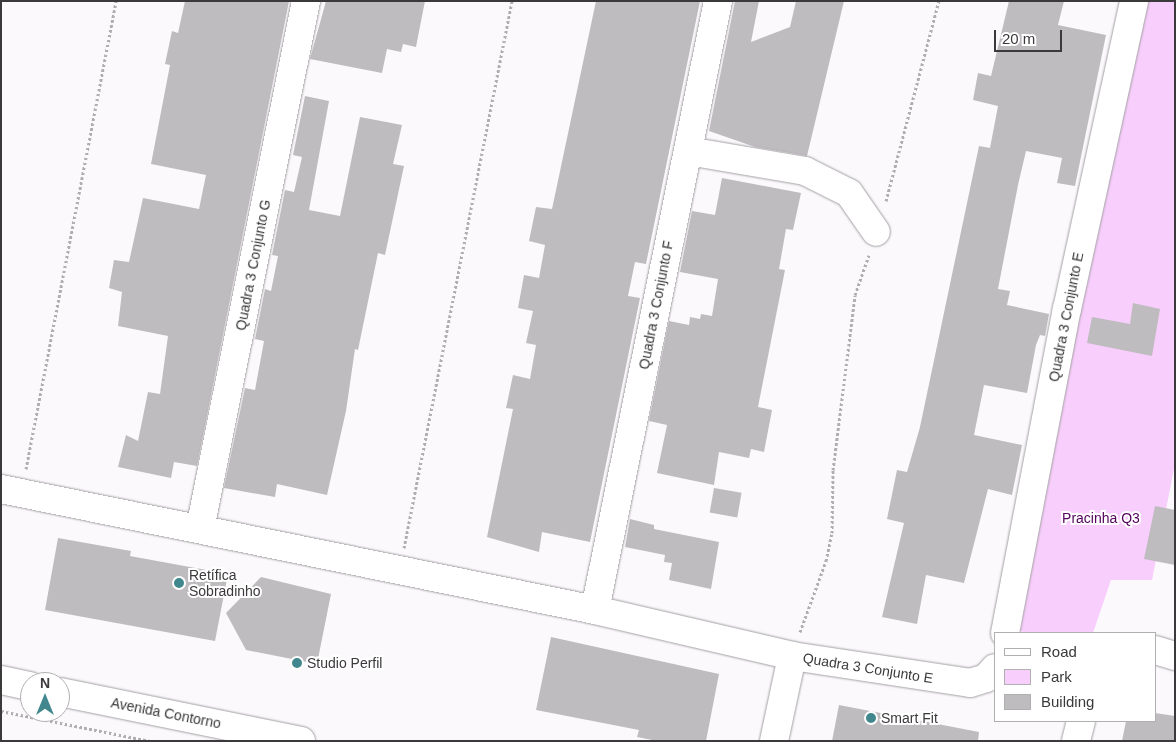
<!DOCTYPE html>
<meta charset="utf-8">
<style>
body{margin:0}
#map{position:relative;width:1176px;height:742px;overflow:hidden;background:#fcf9fd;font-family:Helvetica,sans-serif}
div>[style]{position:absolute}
.green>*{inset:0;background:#f8cefc}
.building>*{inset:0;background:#bfbcbf;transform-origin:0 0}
.path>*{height:3px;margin-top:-1.5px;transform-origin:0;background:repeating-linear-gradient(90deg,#b1aeb1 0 2.5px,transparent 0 5px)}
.roads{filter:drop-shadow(0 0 1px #a2a0a3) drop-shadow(0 0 1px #a2a0a3)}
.minor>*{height:28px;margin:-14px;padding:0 14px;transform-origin:14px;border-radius:14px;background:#fff}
.major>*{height:28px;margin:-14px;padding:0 14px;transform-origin:14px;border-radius:14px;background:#fff}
.dots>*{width:14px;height:14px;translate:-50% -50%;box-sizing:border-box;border:2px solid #fff;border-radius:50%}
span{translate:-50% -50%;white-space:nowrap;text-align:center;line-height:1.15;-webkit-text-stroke:4px #fff;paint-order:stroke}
.street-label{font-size:14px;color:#3b393b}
.park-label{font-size:14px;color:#53015b}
.poi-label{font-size:14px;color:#3b393b}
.left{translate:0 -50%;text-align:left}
.frame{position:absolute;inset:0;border:2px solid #3b393b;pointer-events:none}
.legend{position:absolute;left:994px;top:632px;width:162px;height:90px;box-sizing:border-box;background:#fff;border:1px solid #b1b0b1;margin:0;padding:6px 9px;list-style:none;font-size:15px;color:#3b393b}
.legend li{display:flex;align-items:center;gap:10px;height:25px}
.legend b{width:25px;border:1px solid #b1b0b1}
.north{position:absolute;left:20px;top:672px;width:50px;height:50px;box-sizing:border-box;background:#fff;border:1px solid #b1b0b1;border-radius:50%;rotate:0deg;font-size:14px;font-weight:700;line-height:20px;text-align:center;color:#3b393b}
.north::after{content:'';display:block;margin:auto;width:18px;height:22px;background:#41888e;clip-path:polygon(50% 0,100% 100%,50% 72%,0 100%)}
.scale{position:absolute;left:994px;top:30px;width:68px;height:22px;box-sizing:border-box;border:2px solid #3b393b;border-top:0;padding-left:6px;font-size:15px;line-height:18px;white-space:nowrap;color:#3b393b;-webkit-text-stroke:4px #fff;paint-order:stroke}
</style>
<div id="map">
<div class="green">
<i style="clip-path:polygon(1142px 1px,1175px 1px,1175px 464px,1152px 580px,1111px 580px,1093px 633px,1029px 633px,1015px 630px)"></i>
</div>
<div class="building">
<i style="clip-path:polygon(185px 1px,289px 1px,197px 466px,174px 462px,171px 478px,118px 467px,126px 435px,138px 441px,148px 392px,160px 394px,168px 336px,118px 326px,122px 292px,109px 288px,114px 260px,129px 262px,143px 198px,199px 209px,206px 175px,151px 164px,170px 65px,165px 64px,172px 31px,178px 33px)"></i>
<i style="clip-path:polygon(326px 1px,425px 1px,416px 47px,403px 44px,401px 52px,387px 49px,382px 73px,310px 59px)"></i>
<i style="clip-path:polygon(596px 1px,700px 1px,646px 264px,635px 262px,628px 296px,640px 298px,590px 542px,542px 532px,539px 552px,487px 537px,513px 409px,506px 408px,513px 375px,530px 379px,536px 345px,526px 343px,533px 311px,518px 308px,524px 275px,539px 278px,545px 245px,529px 241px,536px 207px,552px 209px)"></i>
<i style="clip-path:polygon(735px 1px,759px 1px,751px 42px,790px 27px,796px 1px,844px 1px,807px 156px,755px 147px,709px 131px)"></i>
<i style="clip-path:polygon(1009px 1px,1064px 1px,1058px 25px,1106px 35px,1075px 186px,1057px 183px,1062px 158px,1026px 151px,1018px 185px,998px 289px,1010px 291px,1007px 305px,1049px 314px,1045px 336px,1040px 335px,1036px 345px,1027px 393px,984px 385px,974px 435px,1022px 445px,1012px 495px,988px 489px,964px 583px,926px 575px,917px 624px,882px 617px,904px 523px,887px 519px,897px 470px,907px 472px,920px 427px,979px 146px,990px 148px,998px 106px,973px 100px,978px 73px,991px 76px)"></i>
<i style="clip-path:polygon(305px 96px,329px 101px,309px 210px,340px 216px,360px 117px,402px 125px,393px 164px,404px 166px,385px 255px,378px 253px,358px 350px,355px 349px,346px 411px,327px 495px,277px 484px,275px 497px,224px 488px,245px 388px,255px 390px,264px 341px,255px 339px,265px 289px,271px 291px,278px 256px,272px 255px,285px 190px,294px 192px,302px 157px,293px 155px)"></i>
<i style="clip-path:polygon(722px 178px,801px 193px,793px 230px,786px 229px,779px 269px,785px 270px,758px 407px,772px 410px,764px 452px,751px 449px,749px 458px,719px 452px,714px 485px,657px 473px,667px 425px,649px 421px,669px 321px,689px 325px,690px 317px,700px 319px,701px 314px,712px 316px,718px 279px,680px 272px,692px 211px,715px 215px)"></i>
<i style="clip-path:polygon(1133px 303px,1160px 309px,1152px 356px,1087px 343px,1092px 317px,1130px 324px)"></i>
<i style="left:714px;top:488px;width:28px;height:25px;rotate:10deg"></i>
<i style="clip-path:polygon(1155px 506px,1175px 510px,1175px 565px,1144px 559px)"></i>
<i style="clip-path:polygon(630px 519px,654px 525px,654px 529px,719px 542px,711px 589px,669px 580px,672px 563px,664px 562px,665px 555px,625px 547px)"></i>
<i style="clip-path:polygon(58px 538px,131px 551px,130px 556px,228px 574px,215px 641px,45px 610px)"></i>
<i style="clip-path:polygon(261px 577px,331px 594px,317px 664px,246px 650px,226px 613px)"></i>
<i style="clip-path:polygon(551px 637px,719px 674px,706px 741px,657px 741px,637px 737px,639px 730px,536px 710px)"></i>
<i style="clip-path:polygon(839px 705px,979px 732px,978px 741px,832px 741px)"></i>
<i style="clip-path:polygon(1155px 713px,1175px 716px,1175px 741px,1122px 741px,1126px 721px,1155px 721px)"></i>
</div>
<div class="path">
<i style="left:886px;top:201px;width:207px;rotate:-75.2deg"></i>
<i style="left:26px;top:469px;width:477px;rotate:-79.1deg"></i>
<i style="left:404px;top:548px;width:558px;rotate:-78.83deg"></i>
<i style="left:800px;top:632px;width:76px;rotate:-69.9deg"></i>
<i style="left:826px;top:561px;width:29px;rotate:-78deg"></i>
<i style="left:832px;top:533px;width:63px;rotate:-89.1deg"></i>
<i style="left:833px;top:470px;width:176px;rotate:-82.8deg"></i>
<i style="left:855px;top:295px;width:42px;rotate:-70.7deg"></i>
<i style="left:1px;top:711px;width:152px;rotate:11.4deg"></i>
</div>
<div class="roads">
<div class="minor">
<i style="left:688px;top:151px;width:119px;rotate:9.7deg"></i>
<i style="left:805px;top:171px;width:49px;rotate:26.6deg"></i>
<i style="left:849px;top:193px;width:47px;rotate:55.3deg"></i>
<i style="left:1px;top:489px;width:606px;rotate:11.51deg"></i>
<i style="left:595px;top:610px;width:202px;rotate:13.1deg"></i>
<i style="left:200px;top:529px;width:539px;rotate:-78.65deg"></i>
<i style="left:595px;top:610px;width:621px;rotate:-78.58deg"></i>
<i style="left:1005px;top:633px;width:330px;rotate:-79.2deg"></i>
<i style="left:1067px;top:309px;width:315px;rotate:-77.7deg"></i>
<i style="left:1155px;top:650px;width:21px;rotate:17deg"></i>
<i style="left:774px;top:741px;width:87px;rotate:-78deg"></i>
<i style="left:792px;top:656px;width:180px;rotate:8.6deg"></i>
<i style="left:970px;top:683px;width:17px;rotate:-17deg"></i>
<i style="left:986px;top:678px;width:13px;rotate:-48deg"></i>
<i style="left:1076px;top:741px;width:21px;rotate:-76deg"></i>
</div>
<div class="major">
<i style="left:1px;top:680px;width:30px;rotate:12deg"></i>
<i style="left:60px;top:692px;width:246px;rotate:11.5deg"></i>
</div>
</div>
<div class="dots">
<i style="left:179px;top:583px;background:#41888e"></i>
<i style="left:297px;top:663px;background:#41888e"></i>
<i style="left:871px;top:718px;background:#41888e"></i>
</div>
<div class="street-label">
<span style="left:253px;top:265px;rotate:-79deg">Quadra 3 Conjunto G</span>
<span style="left:656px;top:305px;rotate:-79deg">Quadra 3 Conjunto F</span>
<span style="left:1066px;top:317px;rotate:-79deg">Quadra 3 Conjunto E</span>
<span style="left:868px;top:668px;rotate:9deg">Quadra 3 Conjunto E</span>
<span style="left:166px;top:713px;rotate:11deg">Avenida Contorno</span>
</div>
<div class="park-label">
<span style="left:1101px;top:518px">Pracinha Q3</span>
</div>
<div class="poi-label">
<span class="left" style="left:189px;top:583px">Retífica<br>Sobradinho</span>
<span class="left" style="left:307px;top:663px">Studio Perfil</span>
<span class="left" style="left:881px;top:718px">Smart Fit</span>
</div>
<div class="frame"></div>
<ul class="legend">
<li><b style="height:6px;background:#fff"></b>Road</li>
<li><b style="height:14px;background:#f8cefc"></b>Park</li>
<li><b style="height:14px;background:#bfbcbf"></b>Building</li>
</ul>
<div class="north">N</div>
<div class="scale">20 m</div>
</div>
